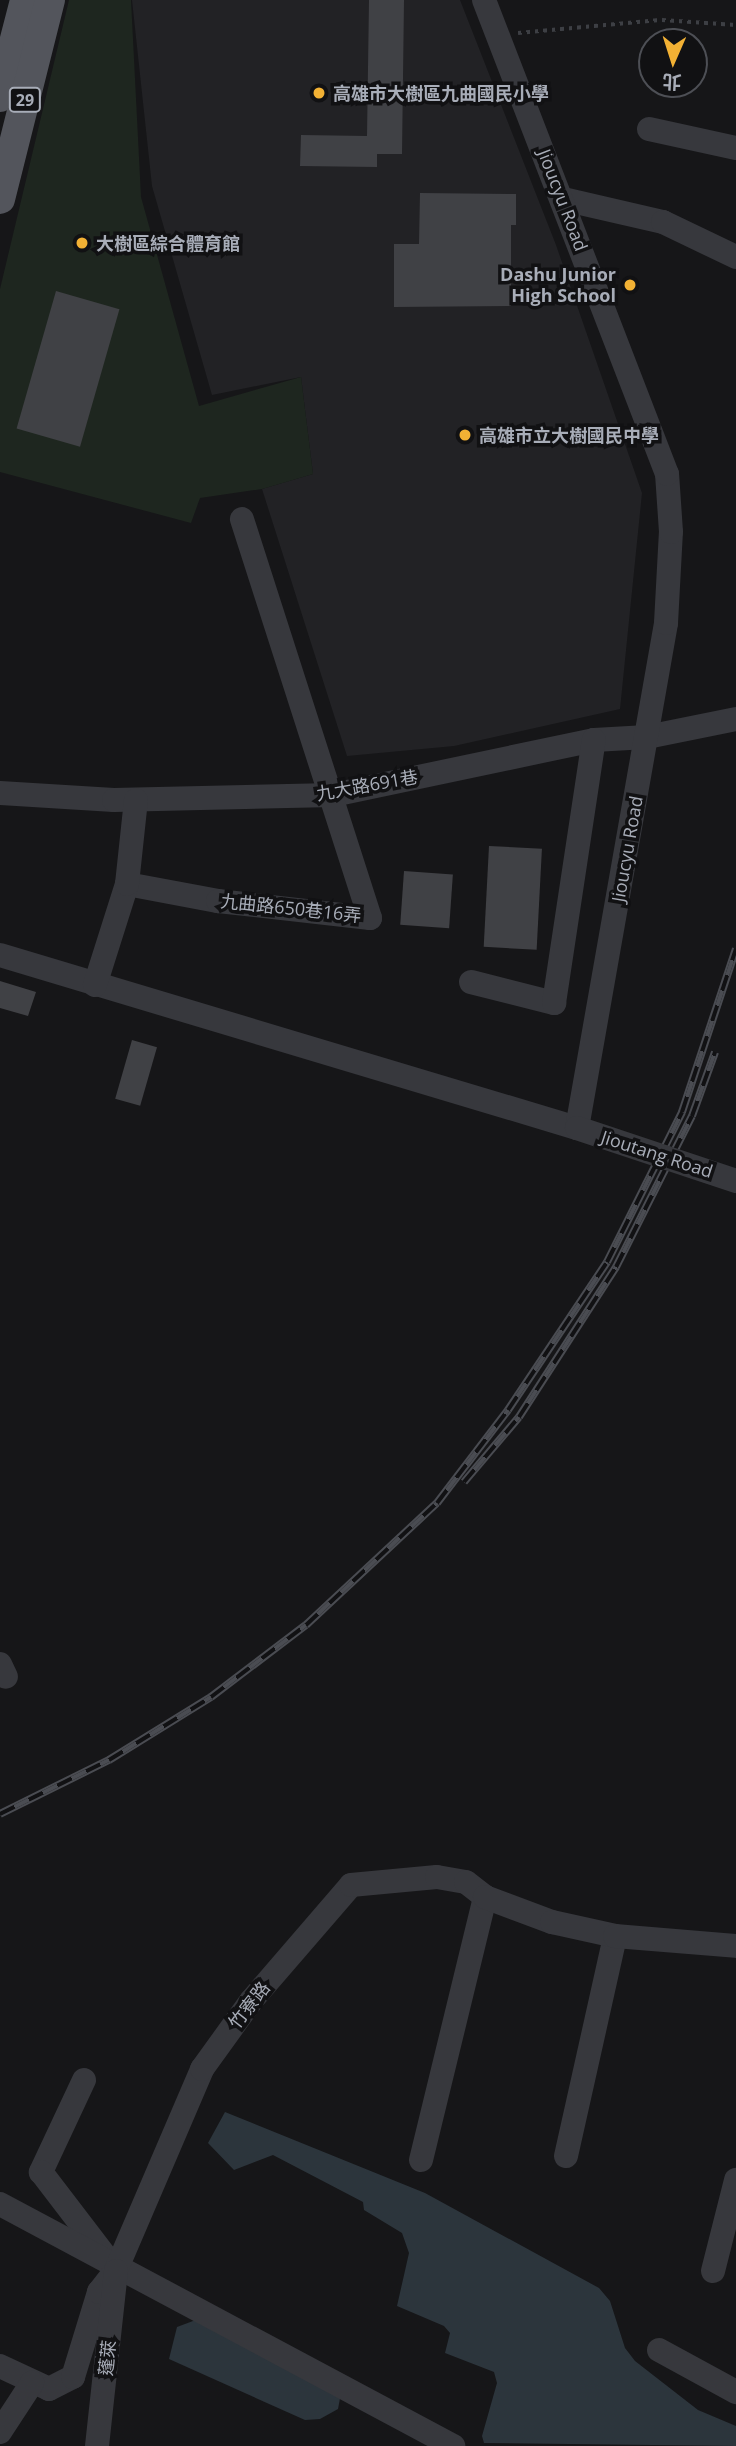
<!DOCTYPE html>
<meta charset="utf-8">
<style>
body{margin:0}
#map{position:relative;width:736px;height:2446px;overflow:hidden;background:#161618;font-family:"Open Sans","Noto Sans TC",sans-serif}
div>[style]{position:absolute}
.built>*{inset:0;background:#222225}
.green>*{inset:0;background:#1e261f}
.water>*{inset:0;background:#2c353c}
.building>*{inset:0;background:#404145;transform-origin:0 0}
.path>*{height:3.5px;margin-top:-1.75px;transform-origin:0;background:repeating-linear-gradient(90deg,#3d3f44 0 3.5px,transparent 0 8.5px)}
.minor>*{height:24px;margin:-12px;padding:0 12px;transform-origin:12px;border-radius:12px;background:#37383d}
.major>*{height:30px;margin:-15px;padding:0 15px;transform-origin:15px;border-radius:15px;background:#53555c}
.rail>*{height:8px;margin-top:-4px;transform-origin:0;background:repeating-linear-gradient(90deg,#111113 0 16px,#4a4c52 0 32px);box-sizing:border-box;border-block:2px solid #4a4c52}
.minor-bridge>*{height:24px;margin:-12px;padding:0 12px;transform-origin:12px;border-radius:12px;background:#37383d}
.dots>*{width:19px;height:19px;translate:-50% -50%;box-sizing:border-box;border:4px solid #111113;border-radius:50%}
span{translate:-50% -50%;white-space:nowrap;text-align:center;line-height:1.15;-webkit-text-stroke:7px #111113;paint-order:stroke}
.shield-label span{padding:2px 5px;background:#111113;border:2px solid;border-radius:5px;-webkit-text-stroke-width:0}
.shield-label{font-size:16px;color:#a8adb8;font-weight:700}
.poi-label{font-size:18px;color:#a8adb8;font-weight:700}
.left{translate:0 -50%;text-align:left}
.right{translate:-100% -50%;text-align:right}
.street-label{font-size:18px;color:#a8adb8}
.north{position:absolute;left:638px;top:28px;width:70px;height:70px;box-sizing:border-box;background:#111113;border:2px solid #4d4f55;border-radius:50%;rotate:183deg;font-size:19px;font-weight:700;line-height:28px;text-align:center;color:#a8adb8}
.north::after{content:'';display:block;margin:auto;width:24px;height:32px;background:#f2b134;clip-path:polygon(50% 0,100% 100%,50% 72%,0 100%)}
</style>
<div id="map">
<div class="built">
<i style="clip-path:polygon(132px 0,460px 0,556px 245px,642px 493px,620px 709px,454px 746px,347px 756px,262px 489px,313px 474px,301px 377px,212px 395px,152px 186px)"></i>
</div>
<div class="green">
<i style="clip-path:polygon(69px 0,131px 0,141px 197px,199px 406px,301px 377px,313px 474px,262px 489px,200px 498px,191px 523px,0 472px,0 289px)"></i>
</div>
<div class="water">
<i style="clip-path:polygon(225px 2112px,425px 2193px,599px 2288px,610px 2301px,625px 2348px,635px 2361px,698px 2410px,736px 2426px,736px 2446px,484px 2443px,482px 2436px,497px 2383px,494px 2372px,445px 2353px,450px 2333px,444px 2326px,397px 2306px,409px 2253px,402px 2233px,364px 2210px,363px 2202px,273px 2155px,234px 2170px,208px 2143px)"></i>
<i style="clip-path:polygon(201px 2318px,341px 2393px,338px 2409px,320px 2419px,305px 2420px,169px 2359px,177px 2327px)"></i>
</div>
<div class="building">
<i style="clip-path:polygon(369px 0,404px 0,402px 154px,377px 154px,377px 167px,300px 166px,301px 135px,367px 136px)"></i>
<i style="clip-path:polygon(420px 193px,516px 194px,516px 225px,511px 225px,511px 306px,394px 307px,394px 244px,419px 244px)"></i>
<i style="left:56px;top:291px;width:66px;height:143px;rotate:16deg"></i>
<i style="left:489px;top:846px;width:53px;height:101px;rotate:3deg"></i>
<i style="left:404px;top:871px;width:49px;height:54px;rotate:4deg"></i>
<i style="clip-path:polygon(0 981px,36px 992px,28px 1016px,0 1008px)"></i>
<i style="left:132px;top:1040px;width:26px;height:61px;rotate:16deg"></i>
</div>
<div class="path">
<i style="left:518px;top:33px;width:145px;rotate:-5.2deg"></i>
<i style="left:662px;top:20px;width:74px;rotate:3.9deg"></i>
</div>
<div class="minor">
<i style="left:649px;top:129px;width:89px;rotate:12.3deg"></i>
<i style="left:563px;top:199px;width:103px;rotate:13deg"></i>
<i style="left:663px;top:222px;width:81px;rotate:25.6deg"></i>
<i style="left:0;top:793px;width:114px;rotate:3.5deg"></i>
<i style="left:114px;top:800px;width:219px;rotate:-1.3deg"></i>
<i style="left:333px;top:795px;width:267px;rotate:-11.9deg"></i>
<i style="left:594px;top:740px;width:53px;rotate:-3.2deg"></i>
<i style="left:647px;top:737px;width:91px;rotate:-11.4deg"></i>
<i style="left:127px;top:884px;width:93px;rotate:10.6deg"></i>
<i style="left:218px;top:901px;width:153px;rotate:6.4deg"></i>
<i style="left:370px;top:918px;width:419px;rotate:-107.8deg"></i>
<i style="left:0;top:955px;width:602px;rotate:16.69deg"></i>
<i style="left:577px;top:1128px;width:513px;rotate:-80deg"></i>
<i style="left:666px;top:623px;width:91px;rotate:-86.9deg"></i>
<i style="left:671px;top:532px;width:58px;rotate:-93.9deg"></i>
<i style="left:667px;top:474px;width:508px;rotate:-111.11deg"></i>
<i style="left:471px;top:982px;width:86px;rotate:14.2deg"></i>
<i style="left:554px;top:1003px;width:266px;rotate:-81.4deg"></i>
<i style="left:95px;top:985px;width:106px;rotate:-72.4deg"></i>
<i style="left:127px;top:884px;width:84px;rotate:-83.9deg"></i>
<i style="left:0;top:1664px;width:14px;rotate:65deg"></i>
<i style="left:84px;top:2080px;width:102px;rotate:115.1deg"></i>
<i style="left:41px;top:2172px;width:112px;rotate:52.6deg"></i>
<i style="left:566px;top:2156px;width:225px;rotate:-77.4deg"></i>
<i style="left:421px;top:2160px;width:271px;rotate:-76.3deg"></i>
<i style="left:0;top:2204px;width:514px;rotate:28.11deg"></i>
<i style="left:713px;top:2271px;width:94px;rotate:-75.8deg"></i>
<i style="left:659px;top:2350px;width:88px;rotate:28.6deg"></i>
<i style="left:0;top:2366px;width:54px;rotate:25.1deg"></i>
<i style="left:49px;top:2389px;width:27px;rotate:-27deg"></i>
<i style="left:73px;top:2377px;width:89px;rotate:-73deg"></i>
<i style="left:99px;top:2292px;width:28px;rotate:-52deg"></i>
<i style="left:116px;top:2270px;width:219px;rotate:-66.8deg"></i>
<i style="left:202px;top:2069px;width:84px;rotate:-54.2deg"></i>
<i style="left:251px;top:2001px;width:153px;rotate:-49.2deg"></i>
<i style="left:351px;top:1885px;width:86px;rotate:-5.3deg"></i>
<i style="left:437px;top:1877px;width:29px;rotate:10deg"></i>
<i style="left:466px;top:1882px;width:24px;rotate:38deg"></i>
<i style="left:485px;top:1897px;width:72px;rotate:20.5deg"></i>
<i style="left:552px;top:1922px;width:65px;rotate:12.5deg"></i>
<i style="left:615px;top:1936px;width:121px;rotate:4.7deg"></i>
<i style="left:0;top:2432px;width:59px;rotate:-56.9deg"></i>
<i style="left:97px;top:2446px;width:176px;rotate:-83.8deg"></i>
</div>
<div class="major">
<i style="left:0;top:97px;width:100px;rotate:-75.5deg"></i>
<i style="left:0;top:199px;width:205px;rotate:-75.9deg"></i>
</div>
<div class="rail">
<i style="left:464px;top:1482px;width:85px;rotate:-49.8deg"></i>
<i style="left:519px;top:1417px;width:179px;rotate:-57.1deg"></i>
<i style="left:616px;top:1267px;width:169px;rotate:-63.3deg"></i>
<i style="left:692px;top:1116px;width:68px;rotate:-70.2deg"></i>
<i style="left:0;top:1814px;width:122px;rotate:-26.4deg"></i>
<i style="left:109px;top:1760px;width:120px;rotate:-31.7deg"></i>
<i style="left:211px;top:1697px;width:119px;rotate:-37.2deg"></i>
<i style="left:306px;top:1625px;width:179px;rotate:-43deg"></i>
<i style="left:437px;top:1503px;width:117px;rotate:-52.6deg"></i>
<i style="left:508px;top:1410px;width:178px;rotate:-56.2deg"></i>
<i style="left:607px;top:1262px;width:168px;rotate:-63.4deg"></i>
<i style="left:682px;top:1112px;width:172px;rotate:-71.7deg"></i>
</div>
<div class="minor-bridge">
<i style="left:577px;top:1128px;width:168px;rotate:18.4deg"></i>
</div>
<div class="dots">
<i style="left:319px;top:93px;background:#f2b134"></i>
<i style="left:82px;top:243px;background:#f2b134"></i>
<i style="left:630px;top:285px;background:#f2b134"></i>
<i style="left:465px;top:435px;background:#f2b134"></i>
</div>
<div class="shield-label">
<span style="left:25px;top:100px">29</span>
</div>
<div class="poi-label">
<span class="left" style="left:333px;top:93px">高雄市大樹區九曲國民小學</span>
<span class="left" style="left:96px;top:243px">大樹區綜合體育館</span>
<span class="right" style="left:616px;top:285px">Dashu Junior<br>High School</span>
<span class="left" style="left:479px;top:435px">高雄市立大樹國民中學</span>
</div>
<div class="street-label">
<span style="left:563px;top:200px;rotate:69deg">Jioucyu Road</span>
<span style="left:367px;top:785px;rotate:-10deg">九大路691巷</span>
<span style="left:627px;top:849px;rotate:-80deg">Jioucyu Road</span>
<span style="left:291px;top:908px;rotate:6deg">九曲路650巷16弄</span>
<span style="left:657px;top:1154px;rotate:18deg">Jioutang Road</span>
<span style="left:249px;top:2005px;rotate:-52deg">竹寮路</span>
<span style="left:107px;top:2358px;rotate:-84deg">蓬萊</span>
</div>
<div class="north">北</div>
</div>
